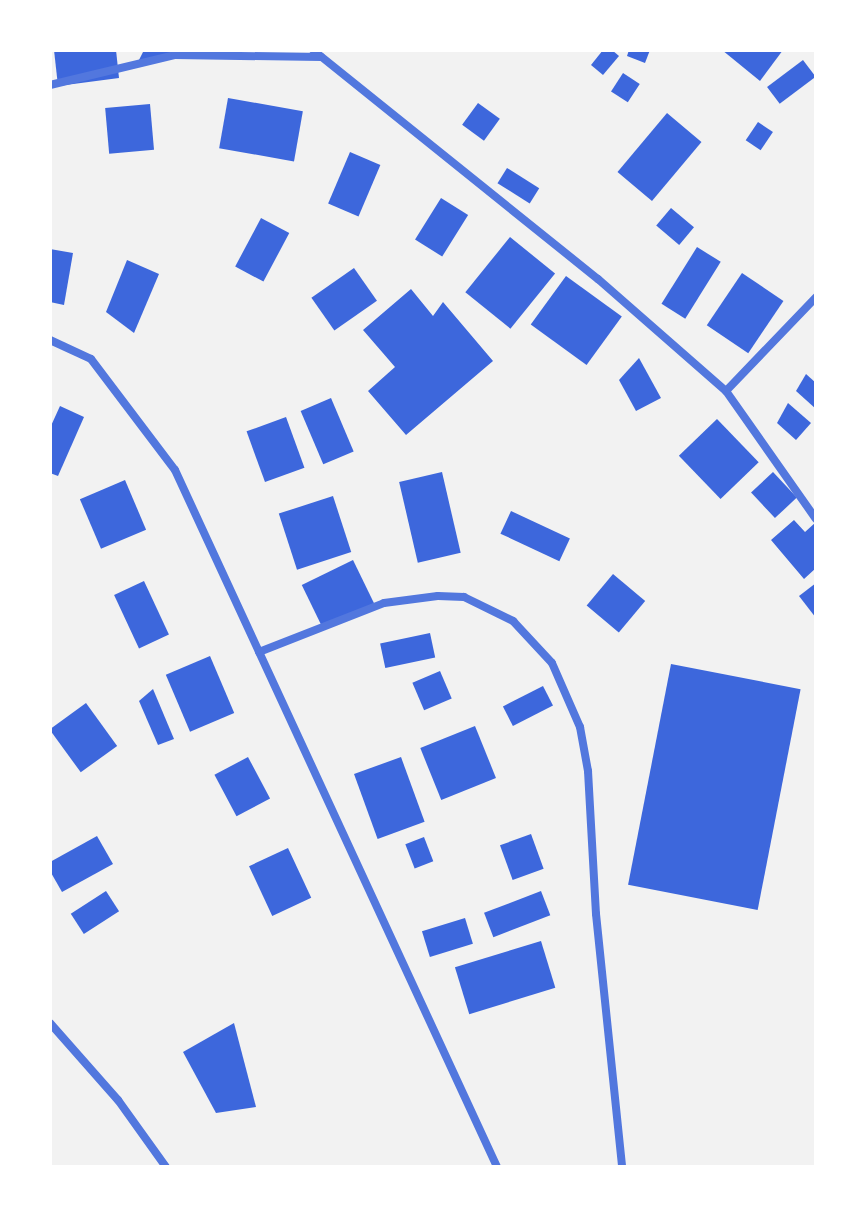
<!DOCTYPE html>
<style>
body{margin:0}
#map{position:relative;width:866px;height:1217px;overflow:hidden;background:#f2f2f2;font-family:Overpass,sans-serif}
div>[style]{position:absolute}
.building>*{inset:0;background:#3d67dc;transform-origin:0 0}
.minor>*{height:8px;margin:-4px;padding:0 4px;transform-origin:4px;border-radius:4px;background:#5277de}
span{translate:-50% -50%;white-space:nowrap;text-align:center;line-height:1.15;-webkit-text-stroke:8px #fff;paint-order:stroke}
.frame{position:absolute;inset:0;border:52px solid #fff;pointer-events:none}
</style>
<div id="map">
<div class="building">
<i style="clip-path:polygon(54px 50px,116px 50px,119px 78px,58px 86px)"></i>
<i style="clip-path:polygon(144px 50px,211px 50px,212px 52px,138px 62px)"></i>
<i style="clip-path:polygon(603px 50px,612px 50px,619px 56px,603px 75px,591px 65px)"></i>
<i style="clip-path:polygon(629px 50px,650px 50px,645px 63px,627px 56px)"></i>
<i style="clip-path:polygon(722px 50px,783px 50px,760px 81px)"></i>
<i style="left:803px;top:60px;width:21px;height:45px;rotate:53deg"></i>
<i style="left:623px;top:73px;width:20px;height:22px;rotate:33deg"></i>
<i style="left:228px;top:98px;width:76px;height:51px;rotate:10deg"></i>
<i style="left:478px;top:103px;width:27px;height:27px;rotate:36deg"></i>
<i style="left:150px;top:104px;width:46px;height:45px;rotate:85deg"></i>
<i style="left:667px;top:113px;width:45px;height:77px;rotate:40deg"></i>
<i style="left:758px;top:122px;width:18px;height:22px;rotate:34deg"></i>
<i style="left:350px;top:152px;width:33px;height:56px;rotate:23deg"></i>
<i style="left:507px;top:168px;width:38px;height:18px;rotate:32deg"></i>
<i style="left:441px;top:198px;width:32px;height:49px;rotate:32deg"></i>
<i style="left:671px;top:208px;width:30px;height:23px;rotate:40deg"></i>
<i style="left:261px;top:218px;width:32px;height:55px;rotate:28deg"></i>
<i style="left:510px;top:237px;width:58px;height:71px;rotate:39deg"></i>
<i style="left:697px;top:247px;width:28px;height:67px;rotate:32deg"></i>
<i style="clip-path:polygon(50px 249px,73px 253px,64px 305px,50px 302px)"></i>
<i style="clip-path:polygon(127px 260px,159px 274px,134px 333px,106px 312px)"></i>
<i style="left:354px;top:268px;width:40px;height:52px;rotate:55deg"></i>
<i style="left:742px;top:273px;width:50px;height:63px;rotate:34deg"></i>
<i style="left:566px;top:276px;width:69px;height:60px;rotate:36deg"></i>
<i style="clip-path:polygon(411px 289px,433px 316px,443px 302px,493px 361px,406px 435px,368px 391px,395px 367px,363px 330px)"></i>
<i style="clip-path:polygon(639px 358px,661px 398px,636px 411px,619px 380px)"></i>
<i style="clip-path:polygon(806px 374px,816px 383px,816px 409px,796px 391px)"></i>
<i style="left:331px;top:398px;width:58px;height:33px;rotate:67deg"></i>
<i style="clip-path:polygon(788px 403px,811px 423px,796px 440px,777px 423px)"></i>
<i style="clip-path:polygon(60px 406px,84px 417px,58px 476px,50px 473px,50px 428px)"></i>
<i style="left:286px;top:417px;width:54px;height:42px;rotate:70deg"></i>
<i style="left:717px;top:419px;width:60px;height:53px;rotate:46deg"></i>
<i style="left:442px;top:472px;width:83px;height:44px;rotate:77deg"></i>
<i style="left:773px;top:472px;width:35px;height:30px;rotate:47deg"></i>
<i style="left:125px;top:480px;width:54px;height:49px;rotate:67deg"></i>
<i style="left:333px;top:496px;width:59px;height:57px;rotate:72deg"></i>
<i style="left:511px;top:511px;width:65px;height:25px;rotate:25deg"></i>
<i style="clip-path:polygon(794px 520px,805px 532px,816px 522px,816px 568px,804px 579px,771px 540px)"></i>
<i style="left:353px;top:560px;width:48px;height:57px;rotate:64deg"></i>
<i style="left:613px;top:574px;width:42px;height:41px;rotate:40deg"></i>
<i style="left:144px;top:581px;width:59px;height:33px;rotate:65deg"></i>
<i style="clip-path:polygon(816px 583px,816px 618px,799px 596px)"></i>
<i style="left:430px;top:633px;width:25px;height:51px;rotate:78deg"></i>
<i style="left:210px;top:656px;width:62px;height:48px;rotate:67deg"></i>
<i style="left:671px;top:664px;width:132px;height:225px;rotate:11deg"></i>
<i style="left:440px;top:671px;width:30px;height:30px;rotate:67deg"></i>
<i style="left:543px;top:686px;width:22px;height:45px;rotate:63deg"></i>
<i style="clip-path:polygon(153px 689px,174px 739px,158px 745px,139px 701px)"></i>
<i style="left:86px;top:703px;width:53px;height:45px;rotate:54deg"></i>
<i style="left:475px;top:726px;width:56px;height:59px;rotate:68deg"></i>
<i style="left:248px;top:757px;width:47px;height:38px;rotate:62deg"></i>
<i style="left:401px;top:757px;width:69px;height:50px;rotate:70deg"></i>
<i style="left:531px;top:834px;width:37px;height:33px;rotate:70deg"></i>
<i style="clip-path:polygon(97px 836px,113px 864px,62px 892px,50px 871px,50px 862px)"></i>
<i style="left:424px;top:837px;width:26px;height:20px;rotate:69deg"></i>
<i style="left:288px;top:848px;width:55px;height:43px;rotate:65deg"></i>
<i style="left:106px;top:891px;width:24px;height:42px;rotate:57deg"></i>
<i style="left:541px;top:891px;width:26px;height:61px;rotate:69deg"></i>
<i style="left:465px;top:918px;width:27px;height:45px;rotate:73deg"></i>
<i style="left:541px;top:941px;width:49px;height:90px;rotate:73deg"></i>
<i style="clip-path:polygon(234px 1023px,256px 1107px,216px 1113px,183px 1052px)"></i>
</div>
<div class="minor">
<i style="left:313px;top:50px;width:366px;rotate:38.8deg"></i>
<i style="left:598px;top:279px;width:170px;rotate:41.2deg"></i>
<i style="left:726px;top:391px;width:156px;rotate:54.9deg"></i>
<i style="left:50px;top:85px;width:129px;rotate:-13.5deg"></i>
<i style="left:175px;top:55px;width:146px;rotate:0.8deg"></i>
<i style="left:50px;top:340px;width:45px;rotate:24.9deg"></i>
<i style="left:91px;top:359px;width:139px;rotate:52.9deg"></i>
<i style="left:175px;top:470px;width:768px;rotate:65.2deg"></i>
<i style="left:726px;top:391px;width:130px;rotate:-46.2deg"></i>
<i style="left:259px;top:652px;width:134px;rotate:-21.4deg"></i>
<i style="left:384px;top:603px;width:54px;rotate:-7.4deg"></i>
<i style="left:438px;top:596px;width:26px;rotate:2deg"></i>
<i style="left:464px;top:597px;width:55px;rotate:26.1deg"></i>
<i style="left:513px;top:621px;width:57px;rotate:47.1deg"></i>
<i style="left:552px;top:663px;width:70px;rotate:66.4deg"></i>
<i style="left:580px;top:727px;width:45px;rotate:79.7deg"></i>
<i style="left:588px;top:771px;width:143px;rotate:86.8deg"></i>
<i style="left:596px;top:914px;width:254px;rotate:84.1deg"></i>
<i style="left:50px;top:1023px;width:103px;rotate:48.6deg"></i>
<i style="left:118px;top:1100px;width:82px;rotate:54.4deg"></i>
</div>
<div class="frame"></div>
</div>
